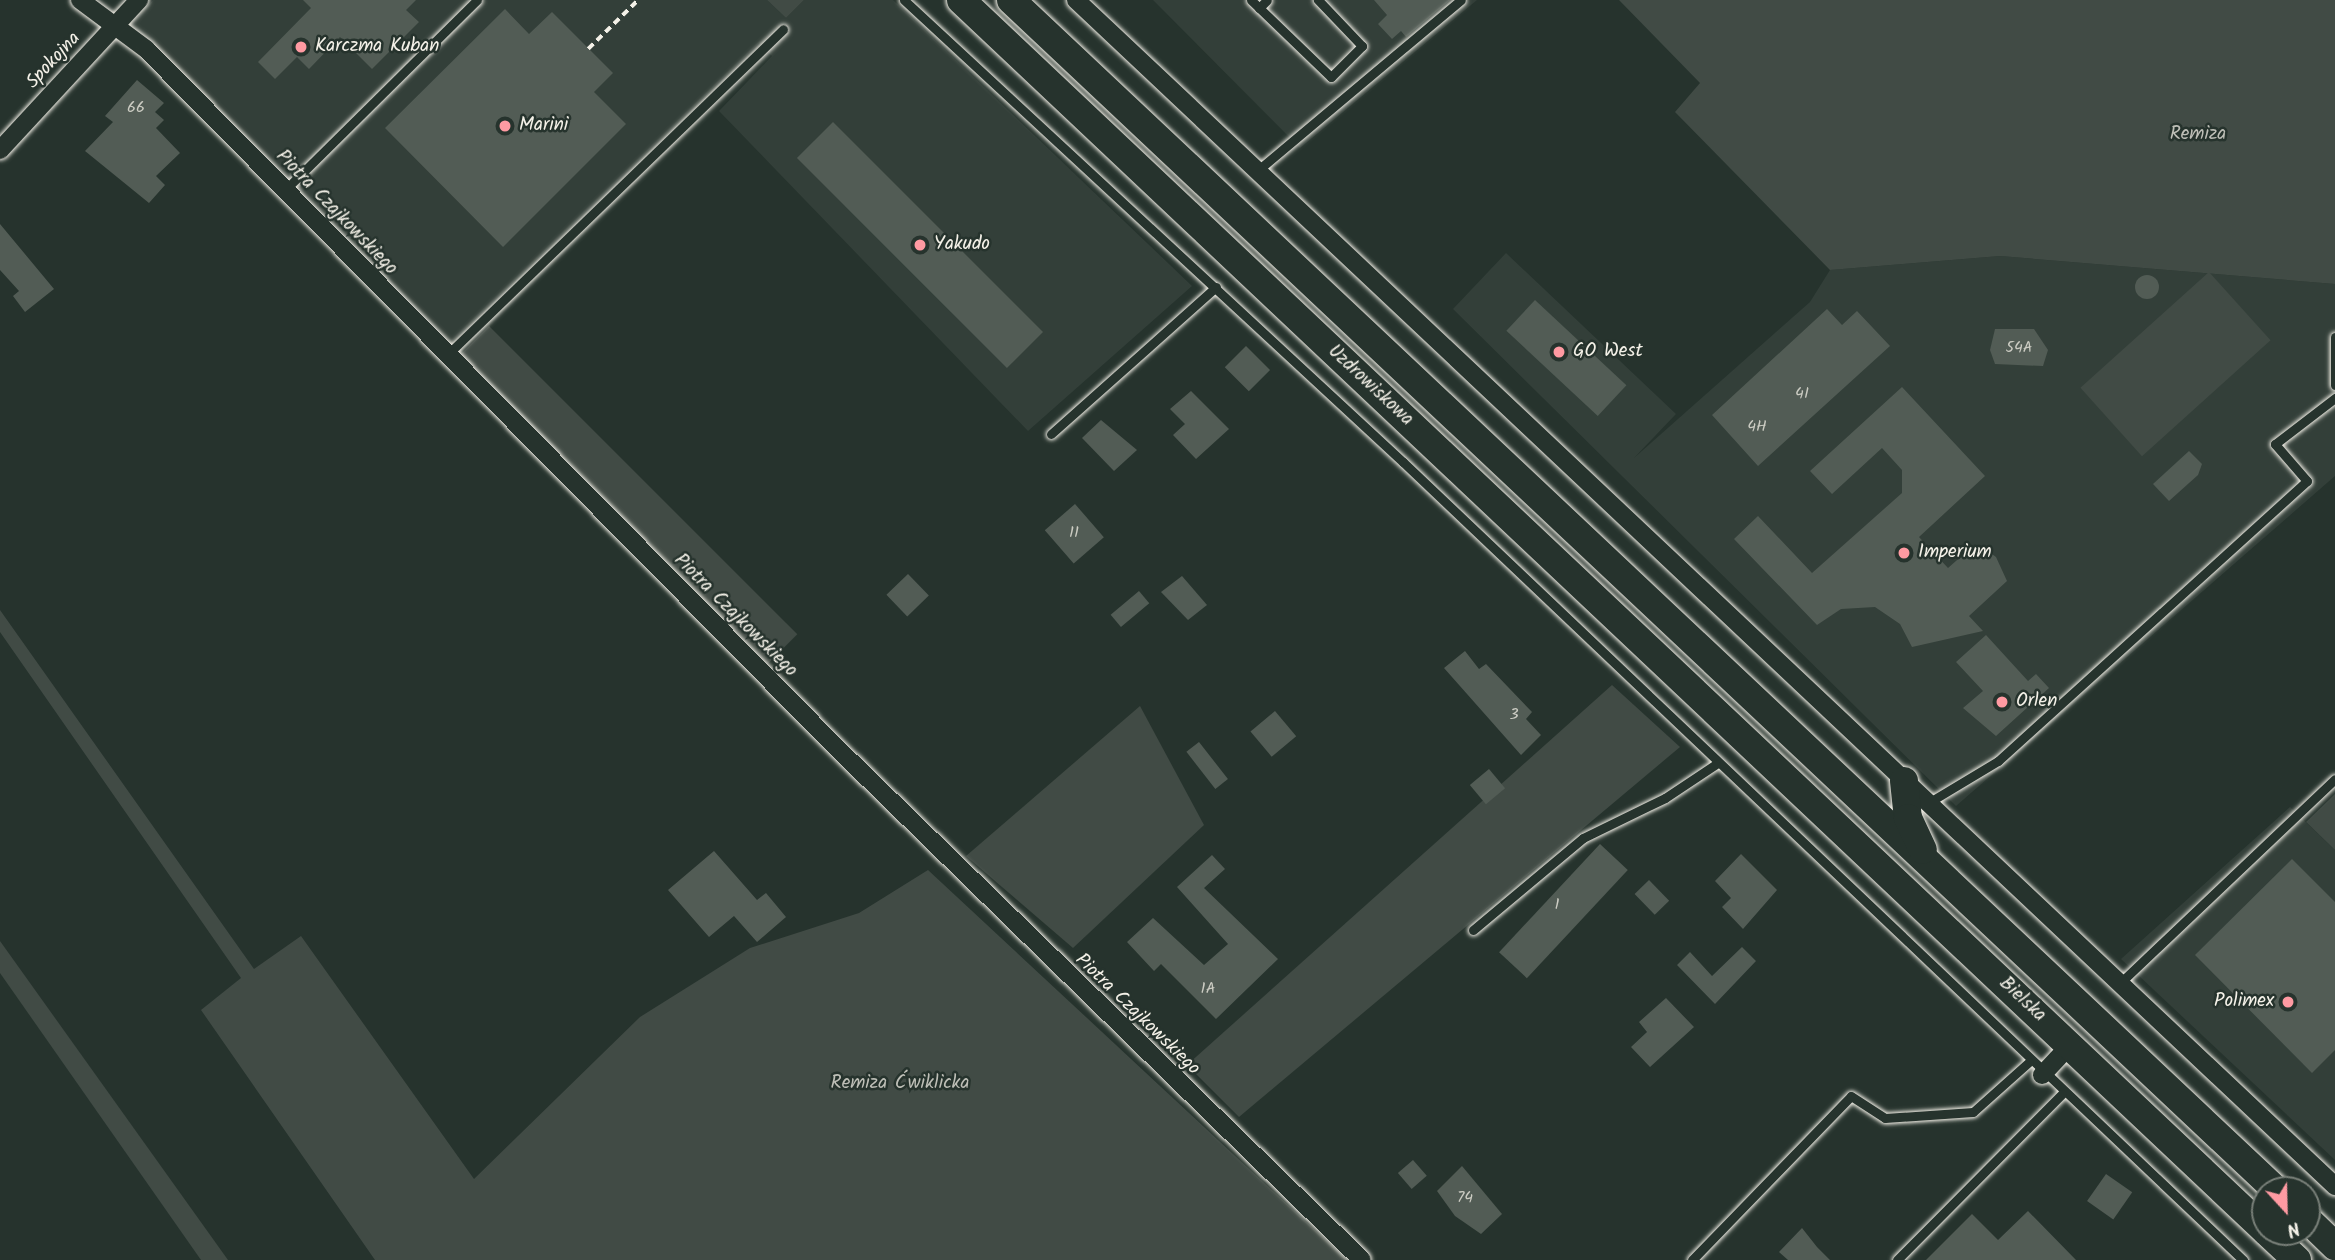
<!DOCTYPE html>
<meta charset="utf-8">
<style>
body{margin:0}
#map{position:relative;width:2335px;height:1260px;overflow:hidden;background:#26332d;font-family:Kalam,sans-serif}
div>[style]{position:absolute}
.built>*{inset:0;background:#333f39}
.green>*{inset:0;background:#414b45;transform-origin:0 0}
.building>*{inset:0;background:#525c55;transform-origin:0 0}
.round{border-radius:50%}
.path>*{height:3.5px;margin-top:-1.75px;transform-origin:0;background:repeating-linear-gradient(90deg,#f4f1e8 0 7px,transparent 0 12px)}
.roads{filter:drop-shadow(0 0 2px #f4f1e8) drop-shadow(0 0 2px #f4f1e8)}
.lane>*{height:9px;margin:-4.5px;padding:0 4.5px;transform-origin:4.5px;border-radius:4.5px;background:#26332d}
.street>*{height:18px;margin:-9px;padding:0 9px;transform-origin:9px;border-radius:9px;background:#26332d}
.primary>*{height:28px;margin:-14px;padding:0 14px;transform-origin:14px;border-radius:14px;background:#26332d}
.dots>*{width:19px;height:19px;translate:-50% -50%;box-sizing:border-box;border:4px solid #26332d;border-radius:50%}
span{translate:-50% -50%;white-space:nowrap;text-align:center;line-height:1.15;-webkit-text-stroke:5px #26332d;paint-order:stroke}
.number-label{font-size:16px;color:#ccccc3}
.number-label span{-webkit-text-stroke-width:0}
.poi-label{font-size:19px;color:#f4f1e8}
.left{translate:0 -50%;text-align:left}
.right{translate:-100% -50%;text-align:right}
.street-label{font-size:19px;color:#f4f1e8}
.park-label{font-size:19px;color:#bebfb7}
.north{position:absolute;left:2251px;top:1176px;width:70px;height:70px;box-sizing:border-box;background:#26332d;border:2px solid #787f78;border-radius:50%;rotate:158deg;font-size:19px;font-weight:700;line-height:28px;text-align:center;color:#f4f1e8}
.north::after{content:'';display:block;margin:auto;width:24px;height:32px;background:#ff9aa2;clip-path:polygon(50% 0,100% 100%,50% 72%,0 100%)}
</style>
<div id="map">
<div class="built">
<i style="clip-path:polygon(153px 0,767px 0,786px 18px,804px 0,893px 0,1192px 286px,1028px 431px,719px 111px,772px 56px,759px 43px,448px 345px,128px 26px)"></i>
<i style="clip-path:polygon(1153px 0,1477px 0,1300px 148px)"></i>
<i style="clip-path:polygon(1506px 253px,1676px 414px,1634px 458px,1810px 302px,1830px 270px,2000px 256px,2335px 284px,2335px 476px,1956px 806px,1453px 309px)"></i>
<i style="clip-path:polygon(2290px 807px,2335px 850px,2335px 1160px,2121px 959px)"></i>
</div>
<div class="green">
<i style="clip-path:polygon(767px 0,804px 0,786px 18px)"></i>
<i style="clip-path:polygon(1619px 0,2335px 0,2335px 284px,2000px 256px,1830px 270px,1675px 112px,1700px 83px)"></i>
<i style="left:2209px;top:272px;width:92px;height:173px;rotate:48deg"></i>
<i style="left:489px;top:326px;width:436px;height:42px;rotate:45deg"></i>
<i style="clip-path:polygon(0 610px,254px 969px,301px 936px,474px 1179px,640px 1017px,750px 948px,859px 913px,928px 870px,1347px 1260px,375px 1260px,201px 1010px,241px 978px,0 632px)"></i>
<i style="clip-path:polygon(1612px 685px,1680px 747px,1239px 1117px,1187px 1065px)"></i>
<i style="clip-path:polygon(1140px 706px,1204px 825px,1073px 948px,966px 856px)"></i>
<i style="clip-path:polygon(2335px 794px,2335px 850px,2306px 822px)"></i>
<i style="clip-path:polygon(0 941px,228px 1260px,201px 1260px,0 973px)"></i>
</div>
<div class="building">
<i style="clip-path:polygon(303px 0,416px 0,406px 10px,419px 22px,372px 69px,340px 37px,309px 69px,297px 57px,275px 79px,258px 62px,311px 8px)"></i>
<i style="clip-path:polygon(1374px 0,1450px 0,1406px 37px,1401px 31px,1392px 39px,1378px 24px,1387px 15px)"></i>
<i style="clip-path:polygon(505px 9px,529px 34px,552px 12px,613px 73px,594px 92px,626px 124px,503px 247px,385px 128px)"></i>
<i style="clip-path:polygon(137px 80px,164px 103px,155px 112px,164px 120px,156px 128px,180px 153px,156px 176px,165px 185px,149px 203px,85px 151px,113px 122px,105px 116px)"></i>
<i style="left:833px;top:122px;width:297px;height:51px;rotate:45deg"></i>
<i style="clip-path:polygon(0 224px,54px 289px,25px 312px,13px 296px,19px 291px,0 270px)"></i>
<i class="round" style="left:2135px;top:275px;width:24px;height:24px"></i>
<i style="left:1535px;top:300px;width:125px;height:42px;rotate:43deg"></i>
<i style="clip-path:polygon(1827px 309px,1842px 325px,1857px 311px,1890px 346px,1758px 466px,1712px 415px)"></i>
<i style="clip-path:polygon(1995px 329px,2034px 329px,2048px 350px,2043px 366px,1995px 364px,1990px 350px)"></i>
<i style="left:1246px;top:346px;width:34px;height:30px;rotate:45deg"></i>
<i style="clip-path:polygon(1902px 387px,1985px 476px,1919px 537px,1948px 568px,1974px 545px,1984px 548px,1996px 557px,2007px 581px,1969px 616px,1983px 631px,1912px 647px,1900px 624px,1875px 607px,1841px 609px,1817px 625px,1734px 539px,1758px 516px,1812px 573px,1902px 493px,1902px 470px,1882px 448px,1832px 494px,1810px 471px)"></i>
<i style="clip-path:polygon(1191px 391px,1229px 429px,1196px 459px,1173px 435px,1185px 424px,1170px 409px)"></i>
<i style="clip-path:polygon(1101px 420px,1137px 450px,1114px 471px,1082px 438px)"></i>
<i style="clip-path:polygon(2189px 451px,2202px 464px,2198px 475px,2169px 501px,2153px 484px)"></i>
<i style="left:1075px;top:504px;width:44px;height:40px;rotate:49deg"></i>
<i style="left:908px;top:574px;width:30px;height:30px;rotate:46deg"></i>
<i style="clip-path:polygon(1182px 576px,1207px 605px,1188px 620px,1161px 592px)"></i>
<i style="left:1139px;top:591px;width:16px;height:37px;rotate:50deg"></i>
<i style="clip-path:polygon(1986px 635px,2028px 681px,2036px 674px,2049px 688px,1996px 736px,1963px 708px,1983px 691px,1956px 662px)"></i>
<i style="clip-path:polygon(1465px 651px,1479px 669px,1486px 664px,1532px 712px,1526px 719px,1541px 735px,1521px 755px,1444px 668px)"></i>
<i style="left:1275px;top:711px;width:33px;height:32px;rotate:50deg"></i>
<i style="left:1199px;top:742px;width:47px;height:16px;rotate:52deg"></i>
<i style="left:1489px;top:769px;width:25px;height:25px;rotate:50deg"></i>
<i style="left:1600px;top:844px;width:38px;height:148px;rotate:43deg"></i>
<i style="clip-path:polygon(714px 851px,757px 900px,766px 893px,786px 917px,757px 942px,734px 916px,709px 937px,668px 890px)"></i>
<i style="clip-path:polygon(1741px 854px,1777px 890px,1743px 929px,1722px 907px,1731px 898px,1715px 881px)"></i>
<i style="clip-path:polygon(1212px 855px,1225px 869px,1204px 888px,1278px 959px,1216px 1019px,1161px 964px,1154px 971px,1127px 942px,1153px 918px,1204px 965px,1228px 944px,1177px 887px)"></i>
<i style="clip-path:polygon(2292px 859px,2335px 902px,2335px 1050px,2312px 1073px,2195px 955px)"></i>
<i style="left:1649px;top:880px;width:29px;height:20px;rotate:46deg"></i>
<i style="clip-path:polygon(1742px 947px,1756px 961px,1715px 1004px,1677px 965px,1690px 952px,1712px 976px)"></i>
<i style="clip-path:polygon(1666px 998px,1694px 1027px,1650px 1067px,1631px 1047px,1647px 1032px,1639px 1022px)"></i>
<i style="left:1413px;top:1160px;width:21px;height:20px;rotate:49deg"></i>
<i style="clip-path:polygon(1462px 1166px,1502px 1214px,1481px 1234px,1455px 1216px,1437px 1191px)"></i>
<i style="left:2106px;top:1174px;width:32px;height:33px;rotate:35deg"></i>
<i style="clip-path:polygon(2028px 1211px,2076px 1260px,1926px 1260px,1972px 1214px,1998px 1240px)"></i>
<i style="clip-path:polygon(1802px 1228px,1817px 1247px,1830px 1260px,1788px 1260px,1779px 1252px)"></i>
</div>
<div class="path">
<i style="left:588px;top:49px;width:70px;rotate:-44.4deg"></i>
</div>
<div class="roads">
<div class="lane">
<i style="left:904px;top:0;width:680px;rotate:42.8deg"></i>
<i style="left:1403px;top:462px;width:1159px;rotate:43.53deg"></i>
<i style="left:1251px;top:0;width:111px;rotate:43.9deg"></i>
<i style="left:1331px;top:77px;width:44px;rotate:-45deg"></i>
<i style="left:1362px;top:46px;width:64px;rotate:-133.7deg"></i>
<i style="left:1259px;top:8px;width:11px;rotate:-45deg"></i>
<i style="left:1257px;top:171px;width:266px;rotate:-40deg"></i>
<i style="left:285px;top:190px;width:270px;rotate:-44.7deg"></i>
<i style="left:2335px;top:337px;width:48px;rotate:90deg"></i>
<i style="left:447px;top:355px;width:468px;rotate:-44.1deg"></i>
<i style="left:1051px;top:434px;width:221px;rotate:-41.7deg"></i>
<i style="left:1928px;top:803px;width:82px;rotate:-31deg"></i>
<i style="left:1998px;top:761px;width:417px;rotate:-42.2deg"></i>
<i style="left:2307px;top:481px;width:49px;rotate:-130.9deg"></i>
<i style="left:2275px;top:444px;width:76px;rotate:-37.5deg"></i>
<i style="left:1473px;top:930px;width:143px;rotate:-39.9deg"></i>
<i style="left:1583px;top:838px;width:91px;rotate:-26deg"></i>
<i style="left:1665px;top:798px;width:61px;rotate:-33.7deg"></i>
<i style="left:2120px;top:983px;width:296px;rotate:-43.5deg"></i>
<i style="left:1692px;top:1260px;width:228px;rotate:-45.9deg"></i>
<i style="left:1851px;top:1096px;width:40px;rotate:32.9deg"></i>
<i style="left:1885px;top:1118px;width:88px;rotate:-3.9deg"></i>
<i style="left:1973px;top:1112px;width:75px;rotate:-41.8deg"></i>
<i style="left:1897px;top:1260px;width:234px;rotate:-45.2deg"></i>
</div>
<div class="street">
<i style="left:80px;top:0;width:82px;rotate:36.6deg"></i>
<i style="left:146px;top:49px;width:986px;rotate:45.33deg"></i>
<i style="left:839px;top:750px;width:730px;rotate:44.28deg"></i>
<i style="left:1076px;top:0;width:1730px;rotate:43.29deg"></i>
<i style="left:0;top:150px;width:205px;rotate:-47.2deg"></i>
<i style="left:2042px;top:1075px;width:41px;rotate:-47deg"></i>
</div>
<div class="primary">
<i style="left:961px;top:0;width:1793px;rotate:43.33deg"></i>
<i style="left:1011px;top:0;width:1737px;rotate:43.25deg"></i>
<i style="left:1904px;top:781px;width:37px;rotate:84deg"></i>
<i style="left:1908px;top:818px;width:35px;rotate:65deg"></i>
<i style="left:2307px;top:1219px;width:39px;rotate:44deg"></i>
<i style="left:2267px;top:1232px;width:41px;rotate:43deg"></i>
</div>
</div>
<div class="dots">
<i style="left:301px;top:47px;background:#ff9aa2"></i>
<i style="left:505px;top:126px;background:#ff9aa2"></i>
<i style="left:920px;top:245px;background:#ff9aa2"></i>
<i style="left:1559px;top:352px;background:#ff9aa2"></i>
<i style="left:1904px;top:553px;background:#ff9aa2"></i>
<i style="left:2002px;top:702px;background:#ff9aa2"></i>
<i style="left:2288px;top:1002px;background:#ff9aa2"></i>
</div>
<div class="number-label">
<span style="left:136px;top:108px">66</span>
<span style="left:2019px;top:348px">54A</span>
<span style="left:1802px;top:394px">4I</span>
<span style="left:1757px;top:427px">4H</span>
<span style="left:1074px;top:533px">11</span>
<span style="left:1514px;top:715px">3</span>
<span style="left:1557px;top:905px">1</span>
<span style="left:1208px;top:989px">1A</span>
<span style="left:1465px;top:1198px">74</span>
</div>
<div class="poi-label">
<span class="left" style="left:315px;top:47px">Karczma Kuban</span>
<span class="left" style="left:519px;top:126px">Marini</span>
<span class="left" style="left:934px;top:245px">Yakudo</span>
<span class="left" style="left:1573px;top:352px">GO West</span>
<span class="left" style="left:1918px;top:553px">Imperium</span>
<span class="left" style="left:2016px;top:702px">Orlen</span>
<span class="right" style="left:2274px;top:1002px">Polimex</span>
</div>
<div class="street-label">
<span style="left:54px;top:61px;rotate:-47deg">Spokojna</span>
<span style="left:336px;top:213px;rotate:46deg">Piotra Czajkowskiego</span>
<span style="left:1370px;top:386px;rotate:43deg">Uzdrowiskowa</span>
<span style="left:735px;top:616px;rotate:45deg">Piotra Czajkowskiego</span>
<span style="left:2022px;top:1000px;rotate:43deg">Bielska</span>
<span style="left:1137px;top:1015px;rotate:44deg">Piotra Czajkowskiego</span>
</div>
<div class="park-label">
<span style="left:2198px;top:135px">Remiza</span>
<span style="left:900px;top:1084px">Remiza Ćwiklicka</span>
</div>
<div class="north">N</div>
</div>
